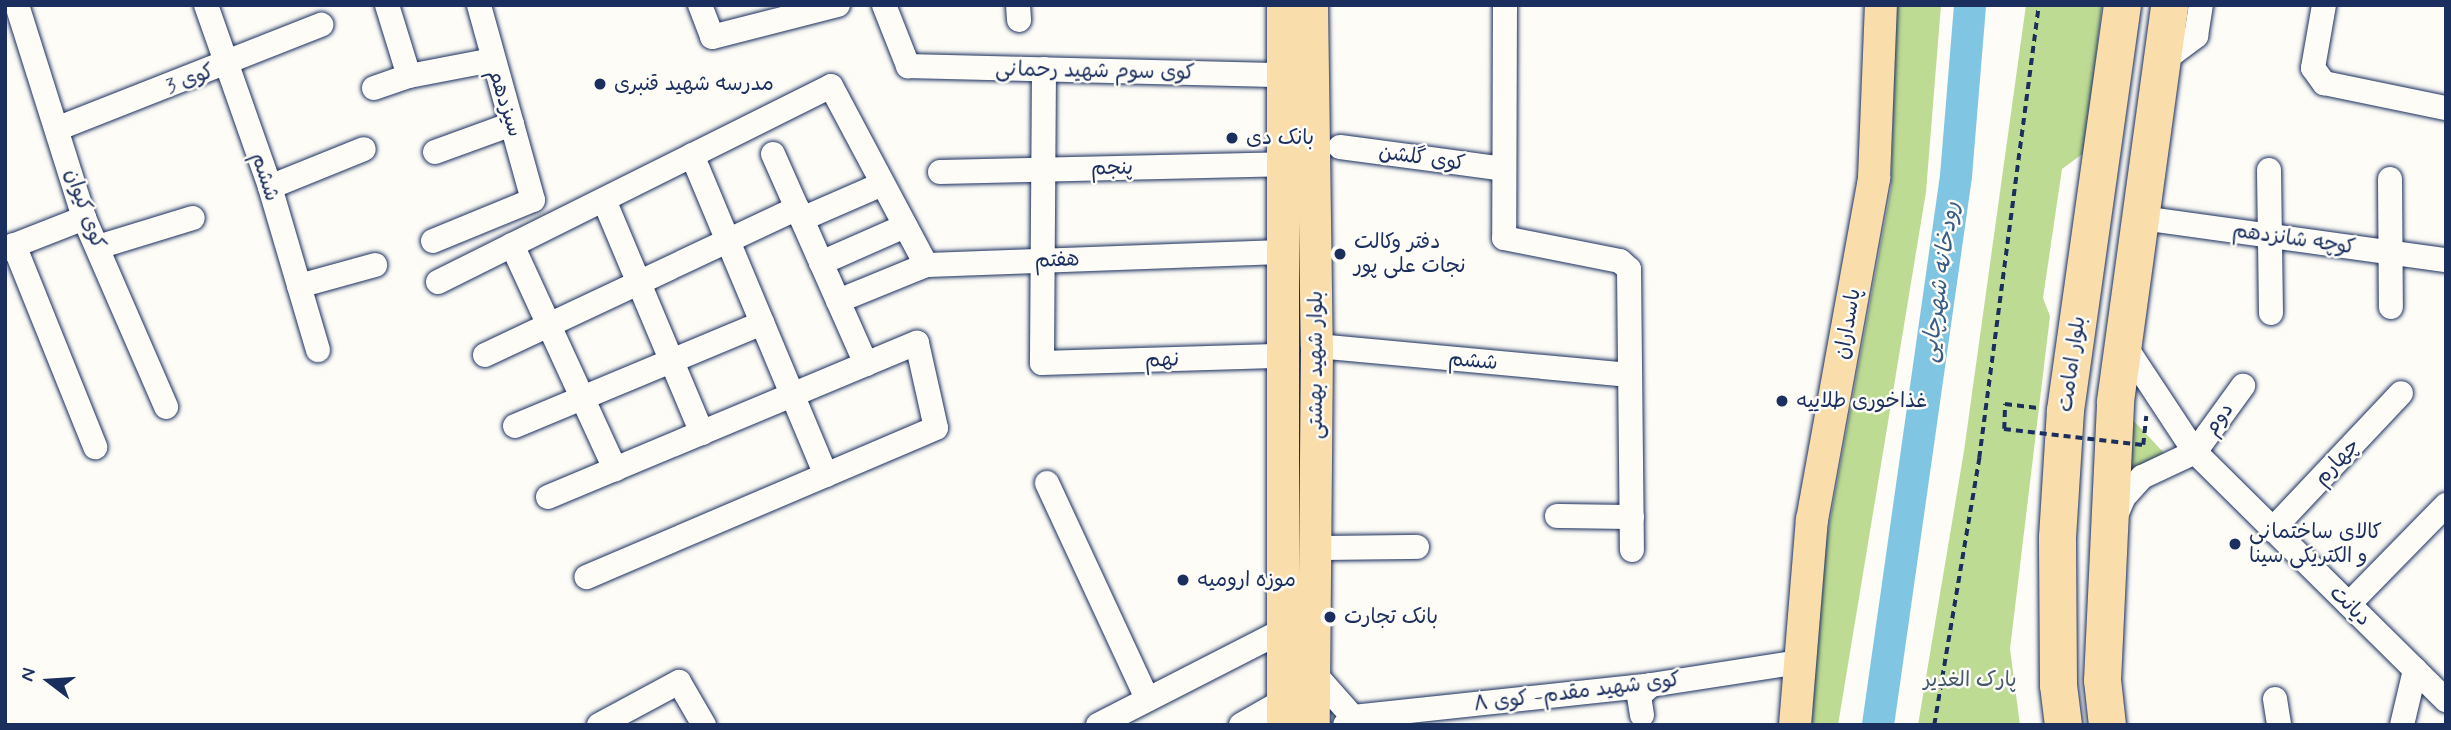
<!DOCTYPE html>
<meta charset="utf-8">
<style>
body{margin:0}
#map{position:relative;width:2451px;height:730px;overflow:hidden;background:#fdfcf7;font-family:Mynerve,"Playpen Sans Arabic",sans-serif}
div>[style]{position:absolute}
.green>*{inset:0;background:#bedb93}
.river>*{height:32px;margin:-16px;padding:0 16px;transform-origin:16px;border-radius:16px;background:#80c5e1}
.path>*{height:3.5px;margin-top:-1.75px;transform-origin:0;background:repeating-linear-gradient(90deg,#1b2f5e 0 7px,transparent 0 12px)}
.roads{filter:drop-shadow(0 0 2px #1b2f5e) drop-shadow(0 0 2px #1b2f5e)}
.minor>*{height:24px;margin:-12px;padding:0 12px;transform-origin:12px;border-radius:12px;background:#fdfcf7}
.major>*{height:32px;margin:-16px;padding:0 16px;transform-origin:16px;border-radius:16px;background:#f9ddab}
.highway>*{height:37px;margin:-18.5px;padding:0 18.5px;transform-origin:18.5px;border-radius:18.5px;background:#f9ddab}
.path-bridge>*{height:3.5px;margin-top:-1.75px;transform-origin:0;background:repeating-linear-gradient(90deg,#1b2f5e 0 7px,transparent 0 12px)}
.dots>*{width:19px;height:19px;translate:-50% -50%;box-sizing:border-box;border:4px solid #fdfcf7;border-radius:50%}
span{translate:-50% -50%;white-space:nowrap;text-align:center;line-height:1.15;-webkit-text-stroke:5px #fdfcf7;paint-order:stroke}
.street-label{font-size:21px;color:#1b2f5e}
.poi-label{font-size:21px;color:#1b2f5e}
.left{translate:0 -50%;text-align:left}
.park-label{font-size:21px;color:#445a6b}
.water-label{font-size:23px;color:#395c85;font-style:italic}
.frame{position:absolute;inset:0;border:7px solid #1b2f5e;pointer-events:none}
.north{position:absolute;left:14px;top:646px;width:70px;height:70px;-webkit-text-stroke:5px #fdfcf7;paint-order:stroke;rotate:287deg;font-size:19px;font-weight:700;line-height:28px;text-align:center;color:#1b2f5e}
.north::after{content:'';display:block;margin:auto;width:24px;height:32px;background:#1b2f5e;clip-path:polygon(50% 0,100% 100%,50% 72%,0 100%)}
</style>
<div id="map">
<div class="green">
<i style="clip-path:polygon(1896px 5px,1941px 5px,1926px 192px,1838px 725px,1812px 725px,1818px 586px,1891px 188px)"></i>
<i style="clip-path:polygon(2026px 5px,2102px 5px,2085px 152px,2062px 169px,2043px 298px,2050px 316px,2010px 649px,2020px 725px,1918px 725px,1964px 451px)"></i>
<i style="clip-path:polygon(2131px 418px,2165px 454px,2125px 472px)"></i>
</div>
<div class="river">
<i style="left:1878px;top:725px;width:555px;rotate:-81.91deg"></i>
<i style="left:1956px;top:176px;width:172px;rotate:-85.3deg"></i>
</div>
<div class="path">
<i style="left:2004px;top:429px;width:25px;rotate:-88deg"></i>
<i style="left:2005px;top:404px;width:33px;rotate:7deg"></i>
<i style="left:2143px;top:445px;width:29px;rotate:-84deg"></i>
<i style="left:1934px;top:725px;width:271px;rotate:-80.4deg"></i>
<i style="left:1979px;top:458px;width:457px;rotate:-82.5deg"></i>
</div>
<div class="roads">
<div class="minor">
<i style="left:17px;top:5px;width:223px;rotate:72.5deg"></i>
<i style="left:84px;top:218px;width:206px;rotate:66.5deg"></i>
<i style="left:206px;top:5px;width:193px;rotate:70.6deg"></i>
<i style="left:270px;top:187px;width:170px;rotate:73.6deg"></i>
<i style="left:387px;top:5px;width:74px;rotate:72.8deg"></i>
<i style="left:700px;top:5px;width:34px;rotate:69deg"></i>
<i style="left:712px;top:37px;width:130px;rotate:-14.3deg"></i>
<i style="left:884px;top:5px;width:66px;rotate:68.5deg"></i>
<i style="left:908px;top:66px;width:375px;rotate:1.4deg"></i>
<i style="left:1018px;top:5px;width:15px;rotate:86deg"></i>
<i style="left:1505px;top:5px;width:233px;rotate:90.2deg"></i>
<i style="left:1504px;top:238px;width:118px;rotate:11.2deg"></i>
<i style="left:1620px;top:261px;width:12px;rotate:42deg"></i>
<i style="left:1629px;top:269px;width:281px;rotate:89.4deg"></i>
<i style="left:2324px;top:5px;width:64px;rotate:99.9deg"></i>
<i style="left:2313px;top:68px;width:19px;rotate:54deg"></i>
<i style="left:2324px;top:83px;width:125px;rotate:11.6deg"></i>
<i style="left:2161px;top:62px;width:44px;rotate:-36.6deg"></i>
<i style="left:2196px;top:36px;width:31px;rotate:-81deg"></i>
<i style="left:1044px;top:69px;width:294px;rotate:90.4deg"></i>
<i style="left:1042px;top:363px;width:241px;rotate:-1.7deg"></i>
<i style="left:374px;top:88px;width:37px;rotate:-19deg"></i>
<i style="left:409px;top:76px;width:85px;rotate:-10.9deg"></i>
<i style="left:59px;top:128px;width:282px;rotate:-21.5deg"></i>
<i style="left:1340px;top:147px;width:165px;rotate:7.6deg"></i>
<i style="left:435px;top:152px;width:82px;rotate:-20deg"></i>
<i style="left:773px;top:154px;width:230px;rotate:66.1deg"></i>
<i style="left:692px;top:155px;width:347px;rotate:67.3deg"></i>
<i style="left:2269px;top:170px;width:143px;rotate:89.2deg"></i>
<i style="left:940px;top:172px;width:343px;rotate:-1.3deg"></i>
<i style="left:2390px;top:179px;width:128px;rotate:89.6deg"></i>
<i style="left:270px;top:187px;width:101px;rotate:-22deg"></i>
<i style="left:604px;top:200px;width:253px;rotate:67.2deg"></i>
<i style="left:2142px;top:218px;width:307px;rotate:7.9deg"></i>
<i style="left:802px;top:219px;width:87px;rotate:-23.6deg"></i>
<i style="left:433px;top:241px;width:108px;rotate:-22.3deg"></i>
<i style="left:533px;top:200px;width:202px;rotate:-105.5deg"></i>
<i style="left:14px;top:245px;width:218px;rotate:68.1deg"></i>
<i style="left:512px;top:245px;width:247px;rotate:65.3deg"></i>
<i style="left:98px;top:247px;width:99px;rotate:-17deg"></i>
<i style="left:5px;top:249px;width:85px;rotate:-21.4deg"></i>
<i style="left:821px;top:263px;width:92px;rotate:-23.8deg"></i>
<i style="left:438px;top:282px;width:439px;rotate:-26.5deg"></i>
<i style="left:831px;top:86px;width:203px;rotate:62deg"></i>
<i style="left:299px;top:286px;width:79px;rotate:-15.4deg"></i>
<i style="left:838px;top:301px;width:95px;rotate:-22.2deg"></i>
<i style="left:926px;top:265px;width:357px;rotate:-2.1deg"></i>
<i style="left:2123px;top:343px;width:131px;rotate:56.6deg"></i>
<i style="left:2195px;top:452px;width:353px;rotate:44.7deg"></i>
<i style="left:1317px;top:346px;width:314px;rotate:5.3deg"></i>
<i style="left:485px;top:355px;width:345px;rotate:-25.2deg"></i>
<i style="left:515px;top:426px;width:268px;rotate:-22.6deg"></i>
<i style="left:1047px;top:483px;width:237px;rotate:65.1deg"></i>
<i style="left:548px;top:497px;width:400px;rotate:-22.7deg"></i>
<i style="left:917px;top:343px;width:87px;rotate:77.4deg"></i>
<i style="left:936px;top:428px;width:380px;rotate:156.9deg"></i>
<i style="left:1557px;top:516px;width:75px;rotate:0.8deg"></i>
<i style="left:2114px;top:520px;width:25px;rotate:-67deg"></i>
<i style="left:2124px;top:497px;width:27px;rotate:-48deg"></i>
<i style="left:2142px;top:477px;width:59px;rotate:-25.3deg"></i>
<i style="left:2195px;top:452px;width:82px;rotate:-54deg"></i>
<i style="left:2272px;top:530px;width:188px;rotate:-46.7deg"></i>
<i style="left:1315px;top:548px;width:102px;rotate:-0.6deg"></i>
<i style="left:2349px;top:604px;width:139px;rotate:-45.6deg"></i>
<i style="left:1313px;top:672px;width:60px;rotate:48.4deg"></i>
<i style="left:1353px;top:717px;width:11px;rotate:135deg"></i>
<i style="left:2275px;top:699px;width:26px;rotate:81deg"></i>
<i style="left:1642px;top:715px;width:19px;rotate:-99deg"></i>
<i style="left:1639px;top:696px;width:16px;rotate:-43deg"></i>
<i style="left:1353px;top:717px;width:300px;rotate:-6.1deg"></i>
<i style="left:1651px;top:685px;width:151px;rotate:-8.8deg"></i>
<i style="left:599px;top:725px;width:91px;rotate:-28.3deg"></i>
<i style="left:679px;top:682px;width:50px;rotate:59.8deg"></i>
<i style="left:1098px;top:725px;width:207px;rotate:-27.1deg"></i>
<i style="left:1241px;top:725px;width:48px;rotate:-29.7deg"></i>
<i style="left:2402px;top:725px;width:57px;rotate:-76.7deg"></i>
</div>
<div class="major">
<i style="left:1283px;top:5px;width:720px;rotate:90deg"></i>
<i style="left:1312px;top:5px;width:341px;rotate:89.2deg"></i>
<i style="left:1317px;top:346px;width:379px;rotate:90.5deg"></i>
<i style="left:1795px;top:725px;width:206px;rotate:-85.3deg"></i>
<i style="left:1812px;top:520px;width:348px;rotate:-79.7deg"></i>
<i style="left:1874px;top:178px;width:173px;rotate:-87.7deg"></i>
</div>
<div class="highway">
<i style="left:2063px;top:725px;width:40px;rotate:-97.1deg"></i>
<i style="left:2058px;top:685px;width:148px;rotate:-90.4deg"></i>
<i style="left:2057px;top:537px;width:127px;rotate:-86.4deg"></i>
<i style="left:2065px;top:410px;width:409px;rotate:-82deg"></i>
<i style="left:2107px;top:725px;width:45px;rotate:-96.3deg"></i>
<i style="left:2102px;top:680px;width:279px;rotate:-87.3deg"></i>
<i style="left:2115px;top:401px;width:400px;rotate:-82.2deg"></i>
</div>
</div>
<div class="path-bridge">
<i style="left:2004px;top:429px;width:140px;rotate:6.6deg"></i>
</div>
<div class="dots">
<i style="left:600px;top:84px;background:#1b2f5e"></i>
<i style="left:1232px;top:138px;background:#1b2f5e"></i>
<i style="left:1340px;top:254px;background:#1b2f5e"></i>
<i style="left:1782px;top:401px;background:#1b2f5e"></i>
<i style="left:2235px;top:544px;background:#1b2f5e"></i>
<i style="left:1183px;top:580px;background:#1b2f5e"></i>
<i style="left:1330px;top:617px;background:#1b2f5e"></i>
</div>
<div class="street-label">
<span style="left:1095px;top:71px;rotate:1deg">کوی سوم شهید رحمانی</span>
<span style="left:190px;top:79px;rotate:-21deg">کوی 3</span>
<span style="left:505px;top:103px;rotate:72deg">سیزدهم</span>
<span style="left:1422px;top:158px;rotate:8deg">کوی گلشن</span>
<span style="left:1112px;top:168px;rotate:-1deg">پنجم</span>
<span style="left:265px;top:177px;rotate:72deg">ششم</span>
<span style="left:85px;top:209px;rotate:70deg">کوی کیوان</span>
<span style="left:2294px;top:239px;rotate:8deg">کوچه شانزدهم</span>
<span style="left:1057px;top:260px;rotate:-2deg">هفتم</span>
<span style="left:1848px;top:324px;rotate:-80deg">پاسداران</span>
<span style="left:1162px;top:360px;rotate:-2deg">نهم</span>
<span style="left:1473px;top:361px;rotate:5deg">ششم</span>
<span style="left:2072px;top:364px;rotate:-82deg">بلوار امامت</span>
<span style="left:1316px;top:365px;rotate:-90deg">بلوار شهید بهشتی</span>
<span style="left:2219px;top:419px;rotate:-54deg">دوم</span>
<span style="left:2337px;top:462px;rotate:-47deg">چهارم</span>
<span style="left:2350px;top:606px;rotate:44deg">دیانت</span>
<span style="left:1577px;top:692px;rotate:-7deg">کوی شهید مقدم- کوی ۸</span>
</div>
<div class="poi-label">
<span class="left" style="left:614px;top:84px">مدرسه شهید قنبری</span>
<span class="left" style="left:1246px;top:138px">بانک دی</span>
<span class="left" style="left:1354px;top:254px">دفتر وکالت<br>نجات علی پور</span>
<span class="left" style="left:1796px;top:401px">غذاخوری طلاییه</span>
<span class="left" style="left:2249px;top:544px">کالای ساختمانی<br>و الکتریکی سینا</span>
<span class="left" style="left:1197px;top:580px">موزه ارومیه</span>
<span class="left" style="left:1344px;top:617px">بانک تجارت</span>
</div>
<div class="park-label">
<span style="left:1970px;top:680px">پارک الغدیر</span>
</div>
<div class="water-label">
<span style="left:1941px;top:282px;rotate:-82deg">رودخانه شهرچایی</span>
</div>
<div class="frame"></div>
<div class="north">N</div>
</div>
